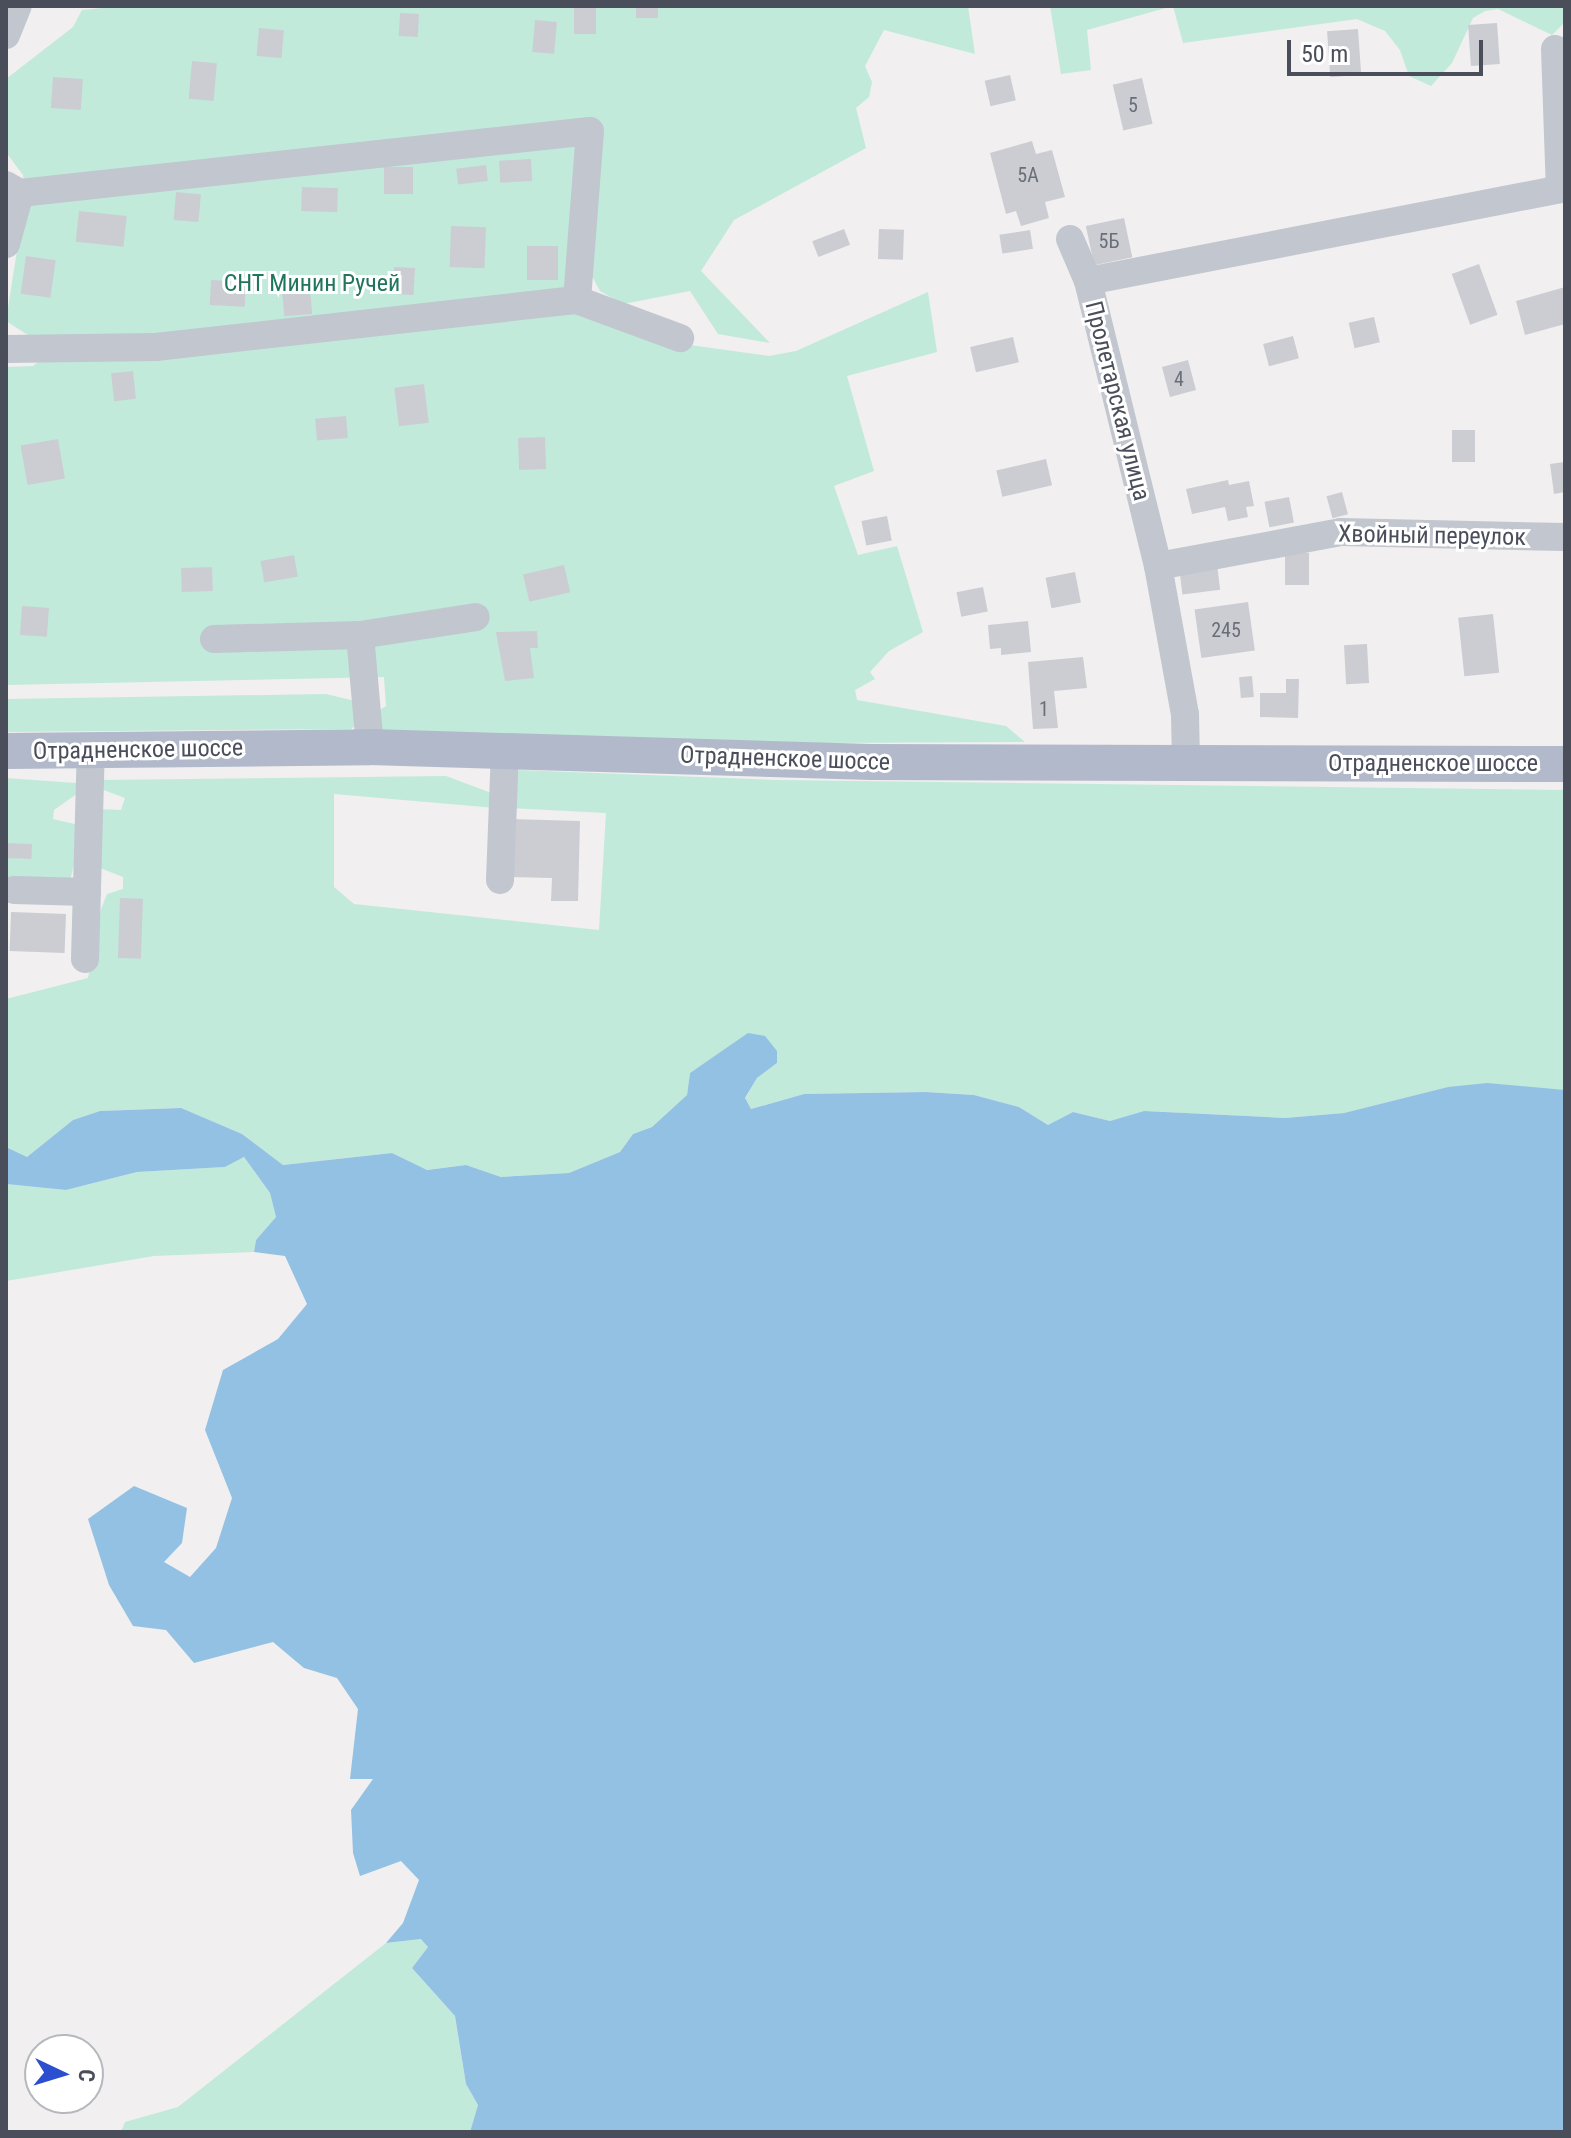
<!DOCTYPE html>
<meta charset="utf-8">
<style>
body{margin:0}
#map{position:relative;width:1571px;height:2138px;overflow:hidden;background:#f1efef;font-family:"Roboto Condensed",sans-serif}
div>[style]{position:absolute}
.green>*{inset:0;background:#c1eada}
.water>*{inset:0;background:#93c1e3}
.building>*{inset:0;background:#cccdd3;transform-origin:0 0}
.minor>*{height:28px;margin:-14px;padding:0 14px;transform-origin:14px;border-radius:14px;background:#c1c6cf}
.major>*{height:36px;margin:-18px;padding:0 18px;transform-origin:18px;border-radius:18px;background:#b1b9cb}
span{translate:-50% -50%;white-space:nowrap;text-align:center;line-height:1.15;-webkit-text-stroke:6px #fff;paint-order:stroke}
.number-label{font-size:20px;color:#6a6e78}
.number-label span{-webkit-text-stroke-width:0}
.park-label{font-size:24px;color:#20755c}
.street-label{font-size:24px;color:#494e5a}
.frame{position:absolute;inset:0;border:8px solid #494e5a;pointer-events:none}
.north{position:absolute;left:24px;top:2034px;width:80px;height:80px;box-sizing:border-box;background:#fff;border:2px solid #b6b8bd;border-radius:50%;rotate:94deg;font-size:22px;font-weight:700;line-height:32px;text-align:center;color:#494e5a}
.north::after{content:'';display:block;margin:auto;width:28px;height:36px;background:#2b4fcf;clip-path:polygon(50% 0,100% 100%,50% 72%,0 100%)}
.scale{position:absolute;left:1287px;top:40px;width:196px;height:36px;box-sizing:border-box;border:4px solid #494e5a;border-top:0;padding-left:10px;font-size:24px;line-height:28px;white-space:nowrap;color:#494e5a;-webkit-text-stroke:6px #fff;paint-order:stroke}
</style>
<div id="map">
<div class="green">
<i style="clip-path:polygon(122px 6px,968px 6px,975px 54px,884px 30px,865px 66px,872px 82px,869px 97px,856px 108px,866px 148px,734px 220px,701px 271px,770px 343px,718px 334px,690px 291px,623px 304px,600px 291px,592px 276px,586px 315px,661px 341px,769px 356px,796px 351px,928px 292px,937px 352px,847px 376px,874px 471px,834px 486px,858px 555px,897px 546px,923px 632px,889px 651px,870px 672px,875px 679px,855px 690px,857px 700px,1006px 726px,1025px 742px,620px 744px,382px 730px,378px 711px,386px 706px,384px 677px,6px 685px,6px 367px,33px 366px,44px 357px,42px 344px,6px 321px,26px 193px,23px 175px,6px 152px,6px 79px,73px 27px,82px 10px)"></i>
<i style="clip-path:polygon(1050px 6px,1565px 6px,1565px 22px,1552px 35px,1498px 9px,1485px 11px,1473px 18px,1452px 63px,1431px 86px,1409px 76px,1400px 50px,1385px 31px,1357px 19px,1183px 43px,1173px 6px,1087px 30px,1091px 70px,1061px 74px)"></i>
<i style="clip-path:polygon(326px 694px,355px 701px,356px 725px,351px 729px,6px 732px,6px 699px)"></i>
<i style="clip-path:polygon(519px 770px,777px 780px,1565px 790px,1565px 1090px,1448px 1087px,1344px 1113px,1285px 1118px,1144px 1111px,1110px 1121px,1073px 1112px,1048px 1125px,1019px 1107px,974px 1095px,926px 1092px,804px 1094px,751px 1109px,745px 1099px,757px 1078px,777px 1063px,723px 1051px,690px 1073px,687px 1095px,652px 1127px,633px 1134px,620px 1152px,569px 1173px,501px 1177px,466px 1165px,426px 1170px,392px 1153px,283px 1165px,242px 1134px,180px 1108px,100px 1111px,73px 1120px,27px 1157px,6px 1147px,6px 999px,88px 978px,101px 909px,107px 894px,123px 889px,123px 877px,95px 866px,98px 809px,121px 810px,125px 798px,101px 789px,100px 780px,446px 776px,494px 794px,496px 808px,334px 794px,334px 887px,354px 904px,599px 930px,606px 813px,509px 808px,507px 794px)"></i>
<i style="clip-path:polygon(6px 778px,76px 783px,78px 793px,54px 810px,53px 819px,83px 826px,70px 881px,6px 879px)"></i>
<i style="clip-path:polygon(244px 1157px,270px 1193px,276px 1217px,256px 1240px,254px 1252px,154px 1256px,6px 1281px,6px 1184px,66px 1190px,137px 1172px,225px 1167px)"></i>
<i style="clip-path:polygon(422px 1939px,428px 1947px,412px 1968px,455px 2016px,466px 2084px,478px 2105px,470px 2132px,121px 2132px,125px 2122px,178px 2107px,386px 1943px)"></i>
</div>
<div class="water">
<i style="clip-path:polygon(748px 1033px,765px 1036px,777px 1051px,777px 1063px,757px 1078px,745px 1098px,751px 1109px,804px 1094px,926px 1092px,974px 1095px,1019px 1107px,1048px 1125px,1073px 1112px,1110px 1121px,1144px 1111px,1285px 1118px,1344px 1113px,1448px 1087px,1487px 1083px,1565px 1090px,1565px 2132px,470px 2132px,478px 2105px,466px 2084px,455px 2016px,412px 1968px,428px 1947px,421px 1939px,386px 1943px,403px 1923px,419px 1880px,401px 1861px,360px 1876px,353px 1853px,351px 1810px,373px 1779px,350px 1779px,358px 1709px,337px 1678px,304px 1668px,273px 1642px,194px 1663px,166px 1630px,133px 1626px,109px 1585px,88px 1519px,134px 1486px,187px 1508px,182px 1543px,164px 1562px,190px 1577px,216px 1548px,232px 1498px,205px 1430px,223px 1370px,278px 1339px,307px 1304px,285px 1256px,254px 1252px,256px 1240px,276px 1217px,270px 1193px,244px 1157px,225px 1167px,137px 1172px,66px 1190px,6px 1184px,6px 1147px,27px 1157px,73px 1120px,100px 1111px,181px 1108px,242px 1134px,283px 1165px,392px 1153px,427px 1170px,466px 1165px,501px 1177px,569px 1173px,620px 1152px,633px 1134px,652px 1127px,687px 1095px,690px 1073px)"></i>
</div>
<div class="building">
<i style="left:574px;top:6px;width:22px;height:28px"></i>
<i style="left:636px;top:6px;width:22px;height:12px"></i>
<i style="left:400px;top:13px;width:19px;height:23px;rotate:3deg"></i>
<i style="left:535px;top:20px;width:22px;height:32px;rotate:5deg"></i>
<i style="left:1497px;top:23px;width:41px;height:29px;rotate:86deg"></i>
<i style="left:259px;top:28px;width:25px;height:28px;rotate:5deg"></i>
<i style="left:1358px;top:29px;width:46px;height:31px;rotate:86deg"></i>
<i style="left:192px;top:61px;width:25px;height:38px;rotate:5deg"></i>
<i style="left:1010px;top:75px;width:26px;height:26px;rotate:77deg"></i>
<i style="left:53px;top:77px;width:30px;height:31px;rotate:4deg"></i>
<i style="left:1142px;top:78px;width:47px;height:30px;rotate:77deg"></i>
<i style="clip-path:polygon(1032px 141px,1036px 154px,1052px 150px,1065px 197px,1045px 202px,1049px 218px,1021px 226px,1016px 211px,1006px 214px,990px 153px)"></i>
<i style="left:531px;top:159px;width:22px;height:32px;rotate:87deg"></i>
<i style="left:486px;top:165px;width:16px;height:30px;rotate:83deg"></i>
<i style="left:384px;top:167px;width:29px;height:27px"></i>
<i style="left:302px;top:187px;width:36px;height:24px;rotate:2deg"></i>
<i style="left:176px;top:192px;width:25px;height:28px;rotate:5deg"></i>
<i style="left:79px;top:211px;width:48px;height:31px;rotate:6deg"></i>
<i style="left:1124px;top:218px;width:40px;height:39px;rotate:78deg"></i>
<i style="left:451px;top:226px;width:35px;height:41px;rotate:2deg"></i>
<i style="left:844px;top:229px;width:17px;height:34px;rotate:69deg"></i>
<i style="left:879px;top:229px;width:25px;height:30px;rotate:2deg"></i>
<i style="left:1030px;top:230px;width:19px;height:31px;rotate:81deg"></i>
<i style="left:527px;top:246px;width:31px;height:34px"></i>
<i style="left:26px;top:256px;width:30px;height:38px;rotate:8deg"></i>
<i style="left:1479px;top:264px;width:54px;height:29px;rotate:70deg"></i>
<i style="left:394px;top:267px;width:21px;height:27px;rotate:3deg"></i>
<i style="left:211px;top:280px;width:35px;height:25px;rotate:3deg"></i>
<i style="clip-path:polygon(1565px 287px,1565px 324px,1525px 335px,1516px 301px)"></i>
<i style="left:310px;top:289px;width:25px;height:28px;rotate:85deg"></i>
<i style="left:1374px;top:317px;width:26px;height:26px;rotate:77deg"></i>
<i style="left:1293px;top:336px;width:23px;height:31px;rotate:75deg"></i>
<i style="left:1013px;top:337px;width:26px;height:44px;rotate:77deg"></i>
<i style="left:1188px;top:360px;width:31px;height:27px;rotate:75deg"></i>
<i style="left:133px;top:371px;width:28px;height:22px;rotate:84deg"></i>
<i style="left:424px;top:384px;width:39px;height:30px;rotate:83deg"></i>
<i style="left:346px;top:416px;width:22px;height:31px;rotate:85deg"></i>
<i style="left:1452px;top:430px;width:23px;height:32px"></i>
<i style="left:545px;top:437px;width:32px;height:27px;rotate:88deg"></i>
<i style="left:58px;top:439px;width:40px;height:38px;rotate:80deg"></i>
<i style="left:1046px;top:459px;width:27px;height:51px;rotate:77deg"></i>
<i style="clip-path:polygon(1565px 462px,1565px 492px,1554px 494px,1550px 464px)"></i>
<i style="clip-path:polygon(1228px 480px,1229px 485px,1249px 481px,1254px 506px,1246px 507px,1248px 517px,1228px 521px,1225px 507px,1192px 514px,1186px 489px)"></i>
<i style="left:1342px;top:492px;width:23px;height:16px;rotate:75deg"></i>
<i style="left:1289px;top:497px;width:26px;height:25px;rotate:79deg"></i>
<i style="left:887px;top:516px;width:25px;height:26px;rotate:79deg"></i>
<i style="left:1285px;top:553px;width:24px;height:32px"></i>
<i style="left:294px;top:555px;width:22px;height:34px;rotate:80deg"></i>
<i style="left:1217px;top:564px;width:26px;height:38px;rotate:83deg"></i>
<i style="left:564px;top:565px;width:28px;height:42px;rotate:77deg"></i>
<i style="left:212px;top:567px;width:24px;height:31px;rotate:88deg"></i>
<i style="left:1075px;top:572px;width:31px;height:30px;rotate:79deg"></i>
<i style="left:983px;top:587px;width:25px;height:27px;rotate:79deg"></i>
<i style="left:1248px;top:602px;width:49px;height:54px;rotate:82deg"></i>
<i style="left:22px;top:606px;width:27px;height:29px;rotate:4deg"></i>
<i style="left:1493px;top:614px;width:59px;height:35px;rotate:84deg"></i>
<i style="clip-path:polygon(1028px 621px,1031px 652px,1001px 655px,1001px 648px,990px 649px,988px 625px)"></i>
<i style="clip-path:polygon(537px 631px,538px 648px,530px 648px,534px 678px,505px 681px,496px 632px)"></i>
<i style="left:1367px;top:644px;width:39px;height:23px;rotate:87deg"></i>
<i style="clip-path:polygon(1083px 657px,1087px 688px,1054px 691px,1058px 728px,1033px 729px,1028px 662px)"></i>
<i style="left:1252px;top:676px;width:21px;height:13px;rotate:85deg"></i>
<i style="clip-path:polygon(1286px 679px,1299px 679px,1298px 718px,1260px 717px,1260px 693px,1286px 693px)"></i>
<i style="clip-path:polygon(510px 819px,580px 821px,578px 901px,551px 901px,552px 878px,509px 877px)"></i>
<i style="left:6px;top:843px;width:26px;height:15px;rotate:2deg"></i>
<i style="left:120px;top:898px;width:23px;height:60px;rotate:2deg"></i>
<i style="left:11px;top:912px;width:55px;height:39px;rotate:2deg"></i>
</div>
<div class="minor">
<i style="left:6px;top:35px;width:31px;rotate:-68deg"></i>
<i style="left:1555px;top:49px;width:140px;rotate:88deg"></i>
<i style="left:6px;top:185px;width:16px;rotate:30deg"></i>
<i style="left:20px;top:193px;width:573px;rotate:-6.21deg"></i>
<i style="left:590px;top:131px;width:169px;rotate:94.4deg"></i>
<i style="left:577px;top:300px;width:110px;rotate:20.3deg"></i>
<i style="left:1070px;top:239px;width:46px;rotate:66.8deg"></i>
<i style="left:1088px;top:281px;width:293px;rotate:76.2deg"></i>
<i style="left:1158px;top:566px;width:150px;rotate:79.7deg"></i>
<i style="left:1185px;top:714px;width:49px;rotate:88.8deg"></i>
<i style="left:6px;top:244px;width:53px;rotate:-74.6deg"></i>
<i style="left:1088px;top:281px;width:486px;rotate:-11deg"></i>
<i style="left:6px;top:349px;width:150px;rotate:-0.8deg"></i>
<i style="left:156px;top:347px;width:424px;rotate:-6.4deg"></i>
<i style="left:1158px;top:566px;width:186px;rotate:-10.5deg"></i>
<i style="left:1341px;top:532px;width:224px;rotate:1.3deg"></i>
<i style="left:360px;top:635px;width:112px;rotate:84.9deg"></i>
<i style="left:214px;top:639px;width:146px;rotate:-1.6deg"></i>
<i style="left:360px;top:635px;width:117px;rotate:-8.8deg"></i>
<i style="left:500px;top:880px;width:130px;rotate:-87.8deg"></i>
<i style="left:14px;top:890px;width:73px;rotate:1.6deg"></i>
<i style="left:85px;top:959px;width:209px;rotate:-88.4deg"></i>
</div>
<div class="major">
<i style="left:6px;top:751px;width:364px;rotate:-0.6deg"></i>
<i style="left:370px;top:747px;width:501px;rotate:1.71deg"></i>
<i style="left:871px;top:762px;width:694px;rotate:0.17deg"></i>
</div>
<div class="number-label">
<span style="left:1133px;top:105px">5</span>
<span style="left:1028px;top:175px">5А</span>
<span style="left:1109px;top:241px">5Б</span>
<span style="left:1179px;top:379px">4</span>
<span style="left:1226px;top:630px">245</span>
<span style="left:1044px;top:709px">1</span>
</div>
<div class="park-label">
<span style="left:312px;top:284px">СНТ Минин Ручей</span>
</div>
<div class="street-label">
<span style="left:1117px;top:401px;rotate:76deg">Пролетарская улица</span>
<span style="left:1432px;top:536px;rotate:1deg">Хвойный переулок</span>
<span style="left:138px;top:750px;rotate:-1deg">Отрадненское шоссе</span>
<span style="left:785px;top:759px;rotate:2deg">Отрадненское шоссе</span>
<span style="left:1433px;top:764px">Отрадненское шоссе</span>
</div>
<div class="frame"></div>
<div class="north">С</div>
<div class="scale">50 m</div>
</div>
